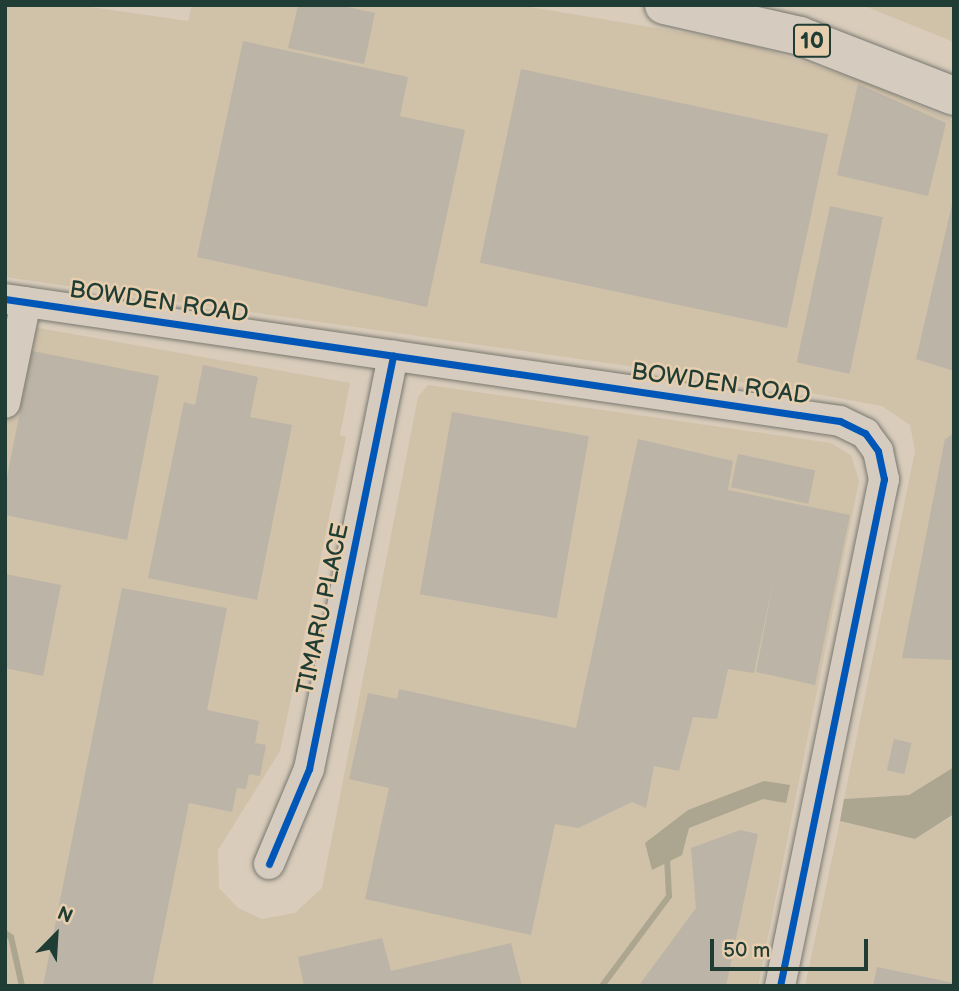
<!DOCTYPE html>
<style>
body{margin:0}
#map{position:relative;width:959px;height:991px;overflow:hidden;background:#d9ccbb;font-family:"Balsamiq Sans",sans-serif}
div>[style]{position:absolute}
.built>*{inset:0;background:#d0c1a9}
.water>*{inset:0;background:#aca590}
.stream>*{height:6px;margin:-3px;padding:0 3px;transform-origin:3px;border-radius:3px;background:#aca590}
.building>*{inset:0;background:#bcb4a7;transform-origin:0 0}
.roads{filter:drop-shadow(0 0 2px #78786f) drop-shadow(0 0 2px #78786f)}
.minor>*{height:30px;margin:-15px;padding:0 15px;transform-origin:15px;border-radius:15px;background:#d5cbbf}
.major>*{height:38px;margin:-19px;padding:0 19px;transform-origin:19px;border-radius:19px;background:#d5cbbf}
.cycleway>*{height:7px;margin:-3.5px;padding:0 3.5px;transform-origin:3.5px;border-radius:3.5px;background:#0057b8}
span{translate:-50% -50%;white-space:nowrap;text-align:center;line-height:1.15;-webkit-text-stroke:5px #e6ceae;paint-order:stroke}
.shield-label span{padding:2px 5px;background:#e6ceae;border:2px solid;border-radius:5px;-webkit-text-stroke-width:0}
.shield-label{font-size:23px;color:#1f3d34;font-weight:700}
.street-label{font-size:24px;color:#1f3d34}
.frame{position:absolute;inset:0;border:7px solid #1f3d34;pointer-events:none}
.north{position:absolute;left:21px;top:900px;width:70px;height:70px;-webkit-text-stroke:5px #e6ceae;paint-order:stroke;rotate:24deg;font-size:19px;font-weight:700;line-height:28px;text-align:center;color:#1f3d34}
.north::after{content:'';display:block;margin:auto;width:24px;height:32px;background:#1f3d34;clip-path:polygon(50% 0,100% 100%,50% 72%,0 100%)}
.scale{position:absolute;left:710px;top:939px;width:158px;height:32px;box-sizing:border-box;border:4px solid #1f3d34;border-top:0;padding-left:9px;font-size:21px;line-height:24px;white-space:nowrap;color:#1f3d34;-webkit-text-stroke:5px #e6ceae;paint-order:stroke}
</style>
<div id="map">
<div class="built">
<i style="clip-path:polygon(5px 5px,77px 5px,188px 21px,192px 5px,518px 5px,746px 43px,870px 84px,954px 121px,954px 767px,909px 795px,844px 799px,915px 451px,910px 425px,882px 406px,789px 389px,5px 277px)"></i>
<i style="clip-path:polygon(862px 5px,954px 5px,954px 42px)"></i>
<i style="clip-path:polygon(5px 322px,350px 383px,340px 435px,346px 437px,280px 751px,218px 850px,219px 888px,238px 908px,262px 919px,295px 913px,322px 888px,418px 397px,428px 385px,831px 443px,851px 455px,859px 481px,758px 986px,5px 986px)"></i>
<i style="clip-path:polygon(954px 815px,954px 986px,805px 986px,840px 821px,915px 839px)"></i>
</div>
<div class="water">
<i style="clip-path:polygon(954px 767px,954px 814px,915px 839px,840px 821px,844px 799px,909px 795px)"></i>
<i style="clip-path:polygon(764px 781px,790px 785px,786px 803px,763px 799px,689px 828px,682px 855px,652px 870px,645px 843px,688px 810px)"></i>
</div>
<div class="stream">
<i style="left:5px;top:933px;width:7px;rotate:34deg"></i>
<i style="left:11px;top:937px;width:50px;rotate:77.3deg"></i>
<i style="left:602px;top:986px;width:112px;rotate:-53.3deg"></i>
<i style="left:669px;top:896px;width:40px;rotate:-92.9deg"></i>
</div>
<div class="building">
<i style="clip-path:polygon(298px 5px,339px 5px,375px 13px,364px 64px,288px 48px)"></i>
<i style="clip-path:polygon(243px 41px,408px 77px,400px 116px,465px 130px,427px 307px,197px 257px)"></i>
<i style="left:521px;top:69px;width:314px;height:198px;rotate:12deg"></i>
<i style="clip-path:polygon(858px 84px,946px 123px,928px 196px,837px 175px)"></i>
<i style="clip-path:polygon(954px 196px,954px 371px,916px 359px)"></i>
<i style="left:830px;top:206px;width:54px;height:160px;rotate:12deg"></i>
<i style="clip-path:polygon(32px 351px,159px 376px,127px 540px,5px 515px,5px 487px)"></i>
<i style="clip-path:polygon(203px 365px,258px 377px,250px 417px,292px 425px,257px 600px,148px 578px,184px 402px,195px 405px)"></i>
<i style="left:452px;top:412px;width:139px;height:185px;rotate:10deg"></i>
<i style="clip-path:polygon(954px 433px,954px 660px,902px 658px,945px 439px)"></i>
<i style="clip-path:polygon(638px 439px,733px 461px,728px 490px,850px 515px,815px 685px,756px 672px,775px 573px,754px 673px,728px 669px,717px 719px,693px 717px,679px 771px,654px 766px,646px 808px,632px 802px,578px 828px,555px 824px,531px 935px,365px 899px,389px 788px,349px 779px,368px 693px,397px 699px,399px 689px,576px 728px)"></i>
<i style="left:738px;top:454px;width:79px;height:34px;rotate:12deg"></i>
<i style="clip-path:polygon(5px 574px,61px 585px,43px 676px,5px 668px)"></i>
<i style="clip-path:polygon(122px 588px,227px 608px,207px 710px,259px 721px,255px 743px,266px 745px,260px 776px,249px 774px,246px 789px,237px 788px,232px 812px,189px 803px,152px 986px,43px 986px)"></i>
<i style="left:894px;top:739px;width:18px;height:32px;rotate:13deg"></i>
<i style="clip-path:polygon(740px 830px,758px 834px,726px 986px,640px 984px,696px 908px,691px 848px)"></i>
<i style="clip-path:polygon(382px 938px,391px 971px,511px 943px,522px 986px,304px 986px,298px 957px)"></i>
<i style="clip-path:polygon(877px 967px,954px 983px,954px 986px,873px 986px)"></i>
</div>
<div class="roads">
<div class="minor">
<i style="left:5px;top:299px;width:802px;rotate:8.31deg"></i>
<i style="left:799px;top:415px;width:41px;rotate:8.3deg"></i>
<i style="left:840px;top:421px;width:28px;rotate:26deg"></i>
<i style="left:865px;top:433px;width:22px;rotate:54deg"></i>
<i style="left:878px;top:451px;width:29px;rotate:78deg"></i>
<i style="left:884px;top:479px;width:518px;rotate:101.59deg"></i>
<i style="left:5px;top:403px;width:103px;rotate:-78.3deg"></i>
<i style="left:269px;top:864px;width:103px;rotate:-67.2deg"></i>
<i style="left:309px;top:769px;width:422px;rotate:-78.5deg"></i>
</div>
<div class="major">
<i style="left:664px;top:5px;width:139px;rotate:12.8deg"></i>
<i style="left:800px;top:36px;width:165px;rotate:21.3deg"></i>
</div>
</div>
<div class="cycleway">
<i style="left:5px;top:299px;width:802px;rotate:8.31deg"></i>
<i style="left:799px;top:415px;width:41px;rotate:8.3deg"></i>
<i style="left:840px;top:421px;width:28px;rotate:26deg"></i>
<i style="left:865px;top:433px;width:22px;rotate:54deg"></i>
<i style="left:878px;top:451px;width:29px;rotate:78deg"></i>
<i style="left:884px;top:479px;width:518px;rotate:101.59deg"></i>
<i style="left:269px;top:864px;width:103px;rotate:-67.2deg"></i>
<i style="left:309px;top:769px;width:422px;rotate:-78.5deg"></i>
</div>
<div class="shield-label">
<span style="left:812px;top:41px">10</span>
</div>
<div class="street-label">
<span style="left:159px;top:302px;rotate:8deg">BOWDEN ROAD</span>
<span style="left:721px;top:384px;rotate:8deg">BOWDEN ROAD</span>
<span style="left:323px;top:609px;rotate:-78deg">TIMARU PLACE</span>
</div>
<div class="frame"></div>
<div class="north">N</div>
<div class="scale">50 m</div>
</div>
